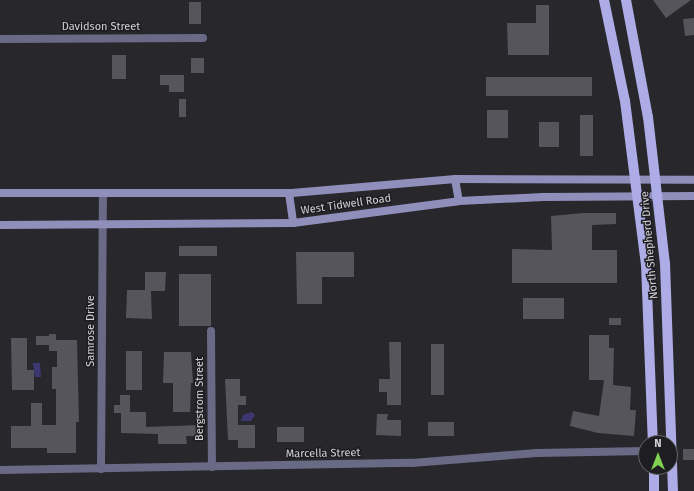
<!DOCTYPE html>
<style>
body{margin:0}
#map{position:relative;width:694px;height:491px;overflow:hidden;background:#27272c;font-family:"Fira Sans",sans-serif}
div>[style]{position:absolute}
.water>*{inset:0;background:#3d3772}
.building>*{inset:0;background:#55555b;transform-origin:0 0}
.minor>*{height:8px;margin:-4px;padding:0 4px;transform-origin:4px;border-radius:4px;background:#6a6a86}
.secondary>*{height:8px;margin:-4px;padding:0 4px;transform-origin:4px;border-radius:4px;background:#908fbc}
.primary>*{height:10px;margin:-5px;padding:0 5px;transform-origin:5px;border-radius:5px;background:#adace6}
span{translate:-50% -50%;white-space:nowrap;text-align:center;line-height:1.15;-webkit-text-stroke:3px #1e1e22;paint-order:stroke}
.street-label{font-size:11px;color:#d2d2d5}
.north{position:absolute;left:638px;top:435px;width:40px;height:40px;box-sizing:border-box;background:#1e1e22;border:1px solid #66666a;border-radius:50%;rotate:0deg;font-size:11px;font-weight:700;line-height:16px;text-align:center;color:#d2d2d5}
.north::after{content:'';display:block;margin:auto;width:14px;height:18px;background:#81d050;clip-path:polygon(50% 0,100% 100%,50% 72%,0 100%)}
</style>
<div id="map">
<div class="water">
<i style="clip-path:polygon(33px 363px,40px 363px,41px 377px,35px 377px)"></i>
<i style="clip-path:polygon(252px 412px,255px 415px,251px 421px,241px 421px,243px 415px)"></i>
</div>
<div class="building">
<i style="clip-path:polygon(653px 0,691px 0,666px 18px)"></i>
<i style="left:189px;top:2px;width:12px;height:22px"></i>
<i style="clip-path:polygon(536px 5px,549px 5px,549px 55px,508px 55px,507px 23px,536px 23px)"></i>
<i style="clip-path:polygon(694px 18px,694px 35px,685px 36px,683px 19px)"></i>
<i style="left:112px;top:55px;width:14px;height:24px"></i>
<i style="left:191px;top:58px;width:13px;height:15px"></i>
<i style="clip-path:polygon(160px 75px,184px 75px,184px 92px,169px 92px,169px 85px,160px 85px)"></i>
<i style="left:592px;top:77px;width:19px;height:106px;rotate:90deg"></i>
<i style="left:179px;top:99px;width:7px;height:18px"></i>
<i style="left:487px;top:110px;width:21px;height:28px"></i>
<i style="left:580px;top:115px;width:13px;height:41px"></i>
<i style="left:539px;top:122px;width:20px;height:25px"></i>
<i style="clip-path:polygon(583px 213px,616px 213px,616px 224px,592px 225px,592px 250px,617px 250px,617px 283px,512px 283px,512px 249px,552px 250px,551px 216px)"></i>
<i style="left:179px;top:246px;width:38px;height:10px"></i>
<i style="clip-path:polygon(296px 252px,354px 252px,354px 277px,322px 277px,322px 304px,297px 304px)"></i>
<i style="clip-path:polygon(145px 272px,166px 272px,165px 291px,151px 291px,152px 319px,126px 318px,127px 290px,145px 290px)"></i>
<i style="left:179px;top:274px;width:32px;height:52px"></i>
<i style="left:523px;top:298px;width:41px;height:21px"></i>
<i style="left:609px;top:318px;width:12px;height:7px"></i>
<i style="clip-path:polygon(49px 334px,56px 334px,56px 340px,77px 340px,79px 422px,76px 422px,76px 453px,47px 453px,47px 448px,11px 448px,11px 426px,31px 426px,31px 403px,42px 403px,42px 425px,56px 425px,56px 389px,52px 389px,52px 367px,57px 367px,57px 351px,49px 351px,49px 345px,36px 345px,36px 336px,49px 336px)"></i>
<i style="clip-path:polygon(589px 335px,609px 335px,609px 348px,614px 348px,613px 385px,631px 387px,630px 410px,636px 410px,634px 436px,598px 433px,570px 426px,573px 411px,599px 416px,604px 380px,589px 380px)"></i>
<i style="clip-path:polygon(11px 338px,27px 338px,27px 370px,34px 370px,34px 390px,12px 390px)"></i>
<i style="clip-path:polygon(389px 342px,401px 342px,401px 405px,387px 405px,387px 392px,379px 392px,379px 379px,390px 379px)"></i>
<i style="left:431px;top:344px;width:13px;height:51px"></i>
<i style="left:126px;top:351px;width:16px;height:39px"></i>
<i style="clip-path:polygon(164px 352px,191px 352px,193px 383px,191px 383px,190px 412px,173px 412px,173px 383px,163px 383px)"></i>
<i style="clip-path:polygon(225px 379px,240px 379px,240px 396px,246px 396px,246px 405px,238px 405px,238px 425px,255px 425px,255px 448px,238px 448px,238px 440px,228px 440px)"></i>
<i style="clip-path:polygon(120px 395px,130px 395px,130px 412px,146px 412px,146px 427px,199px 425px,199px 436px,186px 436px,187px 444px,158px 444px,158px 434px,121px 433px,121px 413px,114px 413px,114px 405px,120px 405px)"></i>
<i style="clip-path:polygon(377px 414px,388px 414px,387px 420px,401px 420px,401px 436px,376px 435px)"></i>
<i style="left:428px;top:422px;width:26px;height:14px"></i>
<i style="left:277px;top:427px;width:27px;height:15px"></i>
<i style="left:683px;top:449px;width:11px;height:11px"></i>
</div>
<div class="minor">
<i style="left:0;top:39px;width:203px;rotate:-0.3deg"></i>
<i style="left:211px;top:331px;width:136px;rotate:89.6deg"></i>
<i style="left:101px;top:469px;width:276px;rotate:-89.6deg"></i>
<i style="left:0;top:470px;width:412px;rotate:-1deg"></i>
<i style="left:412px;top:463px;width:125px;rotate:-4.6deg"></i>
<i style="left:537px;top:453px;width:109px;rotate:-1.1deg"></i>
</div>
<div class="secondary">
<i style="left:455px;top:179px;width:22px;rotate:80deg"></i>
<i style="left:0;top:193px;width:292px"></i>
<i style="left:292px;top:193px;width:164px;rotate:-4.9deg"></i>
<i style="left:455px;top:179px;width:239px;rotate:0.2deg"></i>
<i style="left:289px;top:193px;width:30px;rotate:82deg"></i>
<i style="left:0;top:225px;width:293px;rotate:-0.4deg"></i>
<i style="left:293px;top:223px;width:167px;rotate:-7.5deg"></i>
<i style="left:459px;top:201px;width:84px;rotate:-2.7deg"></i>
<i style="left:543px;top:197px;width:151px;rotate:-0.4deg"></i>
</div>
<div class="primary">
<i style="left:604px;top:0;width:103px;rotate:78.3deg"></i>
<i style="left:625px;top:101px;width:164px;rotate:82.7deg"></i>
<i style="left:646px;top:264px;width:179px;rotate:87.8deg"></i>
<i style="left:626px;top:0;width:119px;rotate:79.4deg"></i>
<i style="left:648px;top:117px;width:147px;rotate:83.4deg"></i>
<i style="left:665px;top:263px;width:228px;rotate:88deg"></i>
<i style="left:654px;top:467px;width:24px;rotate:90deg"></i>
</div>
<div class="street-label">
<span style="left:101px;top:27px">Davidson Street</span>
<span style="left:346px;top:205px;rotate:-8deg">West Tidwell Road</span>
<span style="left:650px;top:245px;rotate:-95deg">North Shepherd Drive</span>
<span style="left:91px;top:331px;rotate:-90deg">Samrose Drive</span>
<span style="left:200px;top:399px;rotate:-90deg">Bergstrom Street</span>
<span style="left:323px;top:454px;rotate:-1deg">Marcella Street</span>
</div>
<div class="north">N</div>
</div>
